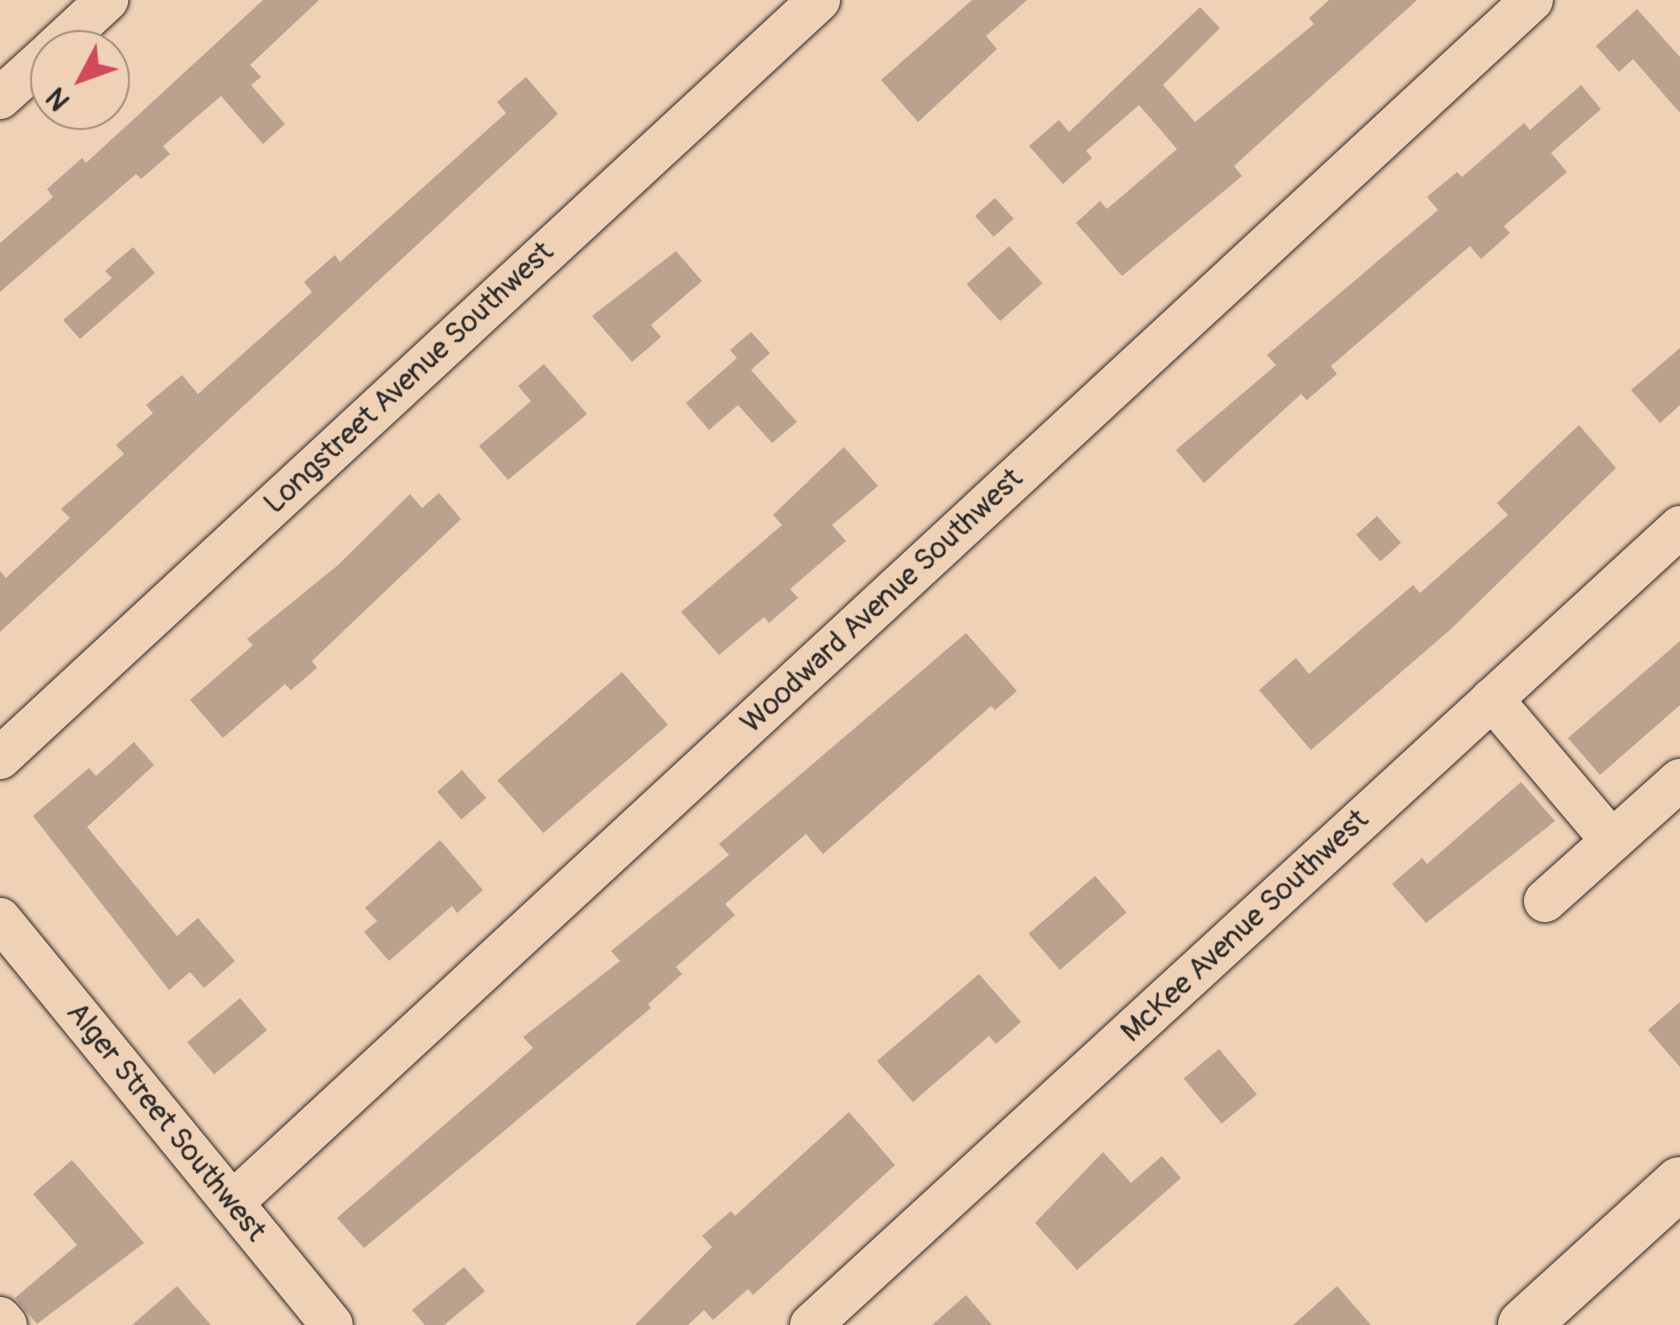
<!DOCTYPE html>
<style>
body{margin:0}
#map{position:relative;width:1680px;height:1325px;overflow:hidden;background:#efd1b5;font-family:Pangolin,sans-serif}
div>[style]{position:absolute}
.building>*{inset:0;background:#b9a38f;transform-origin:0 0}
.roads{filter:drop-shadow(0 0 2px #2b2b2b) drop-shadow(0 0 2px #2b2b2b)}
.minor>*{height:42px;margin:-21px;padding:0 21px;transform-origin:21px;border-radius:21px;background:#efd1b5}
.major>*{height:52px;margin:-26px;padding:0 26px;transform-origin:26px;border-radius:26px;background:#efd1b5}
span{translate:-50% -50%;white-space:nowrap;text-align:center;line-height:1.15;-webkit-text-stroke:8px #efd1b5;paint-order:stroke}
.street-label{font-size:30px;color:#2b2b2b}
.north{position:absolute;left:30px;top:30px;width:100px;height:100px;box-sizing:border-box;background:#efd1b5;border:2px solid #a18f7e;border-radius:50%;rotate:229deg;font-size:28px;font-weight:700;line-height:40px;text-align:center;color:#2b2b2b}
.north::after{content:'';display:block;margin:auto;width:35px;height:45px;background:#d1495b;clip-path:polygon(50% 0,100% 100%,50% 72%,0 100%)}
</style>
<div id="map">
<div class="building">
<i style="clip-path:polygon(263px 0,319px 0,250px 65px,261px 77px,251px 85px,285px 124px,263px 144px,221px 96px,163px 146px,170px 154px,141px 179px,136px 174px,0 292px,0 243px,53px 197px,47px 189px,82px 158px,86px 163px)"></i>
<i style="clip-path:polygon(972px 0,1027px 0,986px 36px,997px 49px,918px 122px,881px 80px)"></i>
<i style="clip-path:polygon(1329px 0,1417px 0,1234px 166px,1242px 176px,1122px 276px,1076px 223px,1100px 201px,1107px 209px,1177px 149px,1139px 105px,1086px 151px,1092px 158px,1063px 184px,1029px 146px,1059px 120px,1069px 132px,1200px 7px,1220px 28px,1163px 85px,1195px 122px,1314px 24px,1309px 18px)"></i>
<i style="clip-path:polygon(1637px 9px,1680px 57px,1680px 113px,1633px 59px,1619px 72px,1596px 46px)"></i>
<i style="clip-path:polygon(526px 77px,558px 114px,0 632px,0 571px,6px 578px,70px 518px,61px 509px,124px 454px,116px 445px,153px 413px,146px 405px,182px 375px,198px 394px,312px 292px,304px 282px,335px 255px,340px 262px,506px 113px,497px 102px)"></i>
<i style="clip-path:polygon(1581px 85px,1601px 109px,1551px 153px,1567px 172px,1504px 226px,1510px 233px,1481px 259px,1470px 246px,1331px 366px,1337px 374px,1307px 400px,1301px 394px,1204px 483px,1176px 450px,1276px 365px,1267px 355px,1438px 210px,1427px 197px,1457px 172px,1462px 177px,1524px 123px,1530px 130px)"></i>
<i style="left:995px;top:198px;width:28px;height:27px;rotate:48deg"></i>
<i style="left:1009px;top:246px;width:50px;height:57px;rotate:48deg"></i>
<i style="clip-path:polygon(133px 247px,155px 273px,80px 339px,63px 320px,112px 278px,105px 271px)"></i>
<i style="clip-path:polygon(676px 251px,702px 281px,651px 325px,661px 337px,632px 362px,592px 316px)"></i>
<i style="clip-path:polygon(751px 332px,770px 353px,751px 370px,797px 422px,772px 443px,738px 405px,709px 430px,686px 403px,737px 358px,730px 350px)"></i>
<i style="clip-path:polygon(1680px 348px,1680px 405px,1660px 423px,1631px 390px)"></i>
<i style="clip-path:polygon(544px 364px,587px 414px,508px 480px,479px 446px,531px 401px,518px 386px)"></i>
<i style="clip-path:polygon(1579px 425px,1616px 468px,1451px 629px,1311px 750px,1259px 690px,1296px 658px,1309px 674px,1413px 585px,1420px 593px,1508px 515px,1497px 503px)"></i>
<i style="clip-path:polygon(844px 447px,878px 486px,832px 525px,846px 541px,790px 589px,798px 598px,769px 623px,764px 617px,719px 655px,681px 612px,782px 525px,773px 515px)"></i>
<i style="clip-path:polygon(439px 493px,461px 519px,312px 661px,317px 668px,291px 690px,285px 684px,223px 738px,190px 700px,253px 645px,247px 639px,337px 566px,410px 494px,422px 508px)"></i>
<i style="left:1377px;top:516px;width:36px;height:28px;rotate:48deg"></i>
<i style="clip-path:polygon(966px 633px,1017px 691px,995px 710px,991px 706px,823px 854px,806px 834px,725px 904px,735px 915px,676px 967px,682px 974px,648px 1004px,651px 1008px,364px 1248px,337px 1218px,533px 1048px,523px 1037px,620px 961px,611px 951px,729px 855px,719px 844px)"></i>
<i style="clip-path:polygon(1680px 641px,1680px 705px,1600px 775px,1568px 738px)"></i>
<i style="left:622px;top:672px;width:70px;height:165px;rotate:49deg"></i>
<i style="clip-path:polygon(134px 742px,154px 765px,87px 827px,177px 936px,198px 918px,235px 961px,204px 988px,190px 972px,169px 990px,33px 816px,89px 768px,96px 776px)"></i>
<i style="left:462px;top:770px;width:37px;height:33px;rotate:49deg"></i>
<i style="clip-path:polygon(1521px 782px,1555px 821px,1426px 923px,1392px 884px,1422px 858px,1427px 864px)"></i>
<i style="clip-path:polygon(440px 840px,483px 890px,457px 913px,452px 906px,389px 961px,364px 932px,377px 921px,365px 908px)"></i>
<i style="left:1095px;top:876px;width:48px;height:88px;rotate:49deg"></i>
<i style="clip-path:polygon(979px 974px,1021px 1022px,996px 1044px,989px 1036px,913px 1102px,877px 1061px)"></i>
<i style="left:240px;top:998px;width:42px;height:69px;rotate:50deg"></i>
<i style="clip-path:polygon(1680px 1002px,1680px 1067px,1648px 1030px)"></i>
<i style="left:1219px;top:1049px;width:59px;height:46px;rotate:50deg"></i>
<i style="clip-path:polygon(849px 1112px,895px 1165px,753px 1295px,748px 1289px,713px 1320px,704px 1310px,688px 1325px,635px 1325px,712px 1247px,702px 1236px,731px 1211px,735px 1216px)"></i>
<i style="clip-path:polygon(1103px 1152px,1131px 1183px,1162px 1156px,1181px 1178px,1077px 1270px,1035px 1223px)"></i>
<i style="clip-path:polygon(72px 1160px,144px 1243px,37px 1324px,15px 1298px,77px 1245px,33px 1194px)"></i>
<i style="clip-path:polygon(464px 1267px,485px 1291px,444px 1325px,425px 1325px,412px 1310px)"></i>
<i style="clip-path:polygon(177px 1286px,211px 1325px,132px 1325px)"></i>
<i style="clip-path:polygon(1337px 1286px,1371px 1325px,1293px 1325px)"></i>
<i style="clip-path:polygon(966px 1295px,992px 1325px,932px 1325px)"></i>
</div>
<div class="roads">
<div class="minor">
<i style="left:53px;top:50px;width:74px;rotate:-42.8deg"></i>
<i style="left:0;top:98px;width:67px;rotate:-42deg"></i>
<i style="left:1492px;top:699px;width:186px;rotate:49.8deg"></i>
<i style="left:0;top:758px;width:1116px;rotate:-42.78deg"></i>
<i style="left:1545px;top:901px;width:181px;rotate:-41.9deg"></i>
<i style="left:0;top:919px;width:524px;rotate:50.73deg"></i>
<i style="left:232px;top:1203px;width:1771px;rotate:-42.78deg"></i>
<i style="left:0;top:1318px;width:9px;rotate:49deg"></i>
<i style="left:811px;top:1325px;width:1180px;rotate:-42.56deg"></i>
</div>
<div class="major">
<i style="left:1524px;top:1325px;width:211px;rotate:-42.3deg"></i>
</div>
</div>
<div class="street-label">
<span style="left:409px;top:378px;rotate:-43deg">Longstreet Avenue Southwest</span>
<span style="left:882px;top:601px;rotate:-43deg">Woodward Avenue Southwest</span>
<span style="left:1245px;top:926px;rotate:-43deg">McKee Avenue Southwest</span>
<span style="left:166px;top:1122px;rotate:51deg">Alger Street Southwest</span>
</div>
<div class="north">N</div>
</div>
